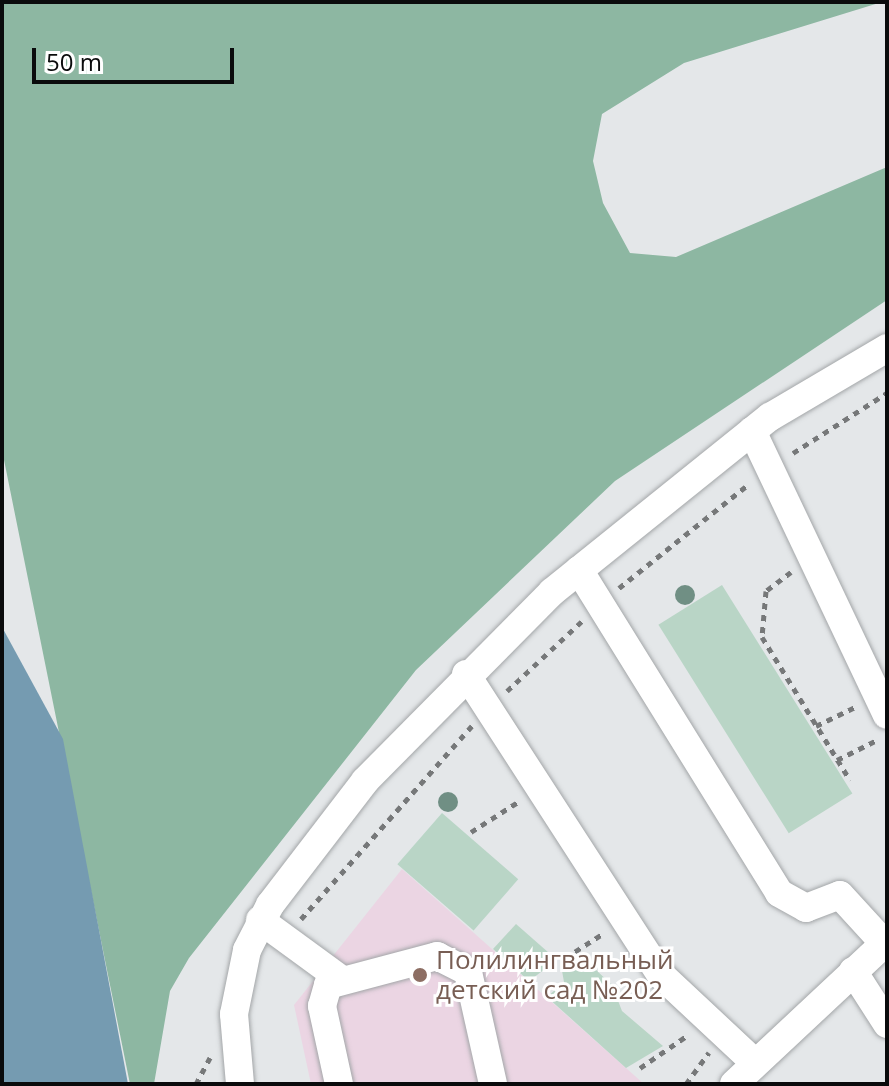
<!DOCTYPE html>
<meta charset="utf-8">
<style>
body{margin:0}
#map{position:relative;width:889px;height:1086px;overflow:hidden;background:#e4e7e9;font-family:"Open Sans",sans-serif}
div>[style]{position:absolute}
.education>*{inset:0;background:#ebd5e3}
.green>*{inset:0;background:#b9d5c6;transform-origin:0 0}
.forest>*{inset:0;background:#8db7a2}
.water>*{inset:0;background:#759bb1}
.path>*{height:5px;margin-top:-2.5px;transform-origin:0;background:repeating-linear-gradient(90deg,#767879 0 6px,transparent 0 12px)}
.roads{filter:drop-shadow(0 0 2px #a3a6a8) drop-shadow(0 0 2px #a3a6a8)}
.minor>*{height:28px;margin:-14px;padding:0 14px;transform-origin:14px;border-radius:14px;background:#fff}
.trees>*{width:20px;height:20px;margin:-10px;border-radius:50%;background:#708f84}
.dots>*{width:22px;height:22px;translate:-50% -50%;box-sizing:border-box;border:4px solid #fff;border-radius:50%}
span{translate:-50% -50%;white-space:nowrap;text-align:center;line-height:1.15;-webkit-text-stroke:6px #fff;paint-order:stroke}
.education-label{font-size:26px;color:#785e54}
.left{translate:0 -50%;text-align:left}
.frame{position:absolute;inset:0;border:4px solid #0a0b0c;pointer-events:none}
.scale{position:absolute;left:32px;top:48px;width:202px;height:36px;box-sizing:border-box;border:4px solid #0a0b0c;border-top:0;padding-left:10px;font-size:24px;line-height:28px;white-space:nowrap;color:#0a0b0c;-webkit-text-stroke:6px #fff;paint-order:stroke}
</style>
<div id="map">
<div class="education">
<i style="clip-path:polygon(402px 869px,644px 1084px,311px 1084px,294px 1005px)"></i>
</div>
<div class="green">
<i style="left:722px;top:585px;width:246px;height:75px;rotate:58deg"></i>
<i style="left:442px;top:813px;width:101px;height:68px;rotate:41deg"></i>
<i style="clip-path:polygon(516px 924px,557px 960px,529px 981px,493px 949px)"></i>
<i style="clip-path:polygon(579px 954px,612px 985px,622px 1011px,663px 1046px,626px 1068px,547px 997px,564px 982px,561px 965px)"></i>
</div>
<div class="forest">
<i style="clip-path:polygon(2px 2px,882px 2px,684px 63px,602px 114px,593px 161px,603px 203px,630px 253px,676px 257px,887px 167px,887px 300px,615px 481px,416px 670px,189px 958px,170px 991px,154px 1084px,130px 1084px,2px 450px)"></i>
</div>
<div class="water">
<i style="clip-path:polygon(2px 627px,63px 739px,128px 1084px,2px 1084px)"></i>
</div>
<div class="path">
<i style="left:793px;top:453px;width:112px;rotate:-32.6deg"></i>
<i style="left:791px;top:572px;width:31px;rotate:143deg"></i>
<i style="left:766px;top:591px;width:46px;rotate:95deg"></i>
<i style="left:762px;top:637px;width:168px;rotate:58.4deg"></i>
<i style="left:619px;top:588px;width:166px;rotate:-38.7deg"></i>
<i style="left:507px;top:691px;width:103px;rotate:-43deg"></i>
<i style="left:816px;top:726px;width:43px;rotate:-26deg"></i>
<i style="left:837px;top:760px;width:47px;rotate:-26.6deg"></i>
<i style="left:471px;top:832px;width:56px;rotate:-32.6deg"></i>
<i style="left:301px;top:919px;width:258px;rotate:-48.5deg"></i>
<i style="left:565px;top:958px;width:46px;rotate:-32.7deg"></i>
<i style="left:640px;top:1068px;width:58px;rotate:-34.5deg"></i>
<i style="left:196px;top:1084px;width:30px;rotate:-62deg"></i>
<i style="left:686px;top:1084px;width:39px;rotate:-54deg"></i>
</div>
<div class="roads">
<div class="minor">
<i style="left:752px;top:431px;width:314px;rotate:64.6deg"></i>
<i style="left:579px;top:570px;width:380px;rotate:58.2deg"></i>
<i style="left:779px;top:893px;width:31px;rotate:29deg"></i>
<i style="left:806px;top:908px;width:36px;rotate:-21deg"></i>
<i style="left:840px;top:895px;width:65px;rotate:47.5deg"></i>
<i style="left:466px;top:674px;width:359px;rotate:57.1deg"></i>
<i style="left:661px;top:975px;width:126px;rotate:43.1deg"></i>
<i style="left:260px;top:920px;width:97px;rotate:36.2deg"></i>
<i style="left:853px;top:971px;width:63px;rotate:57.3deg"></i>
<i style="left:240px;top:1084px;width:70px;rotate:-94.9deg"></i>
<i style="left:234px;top:1014px;width:65px;rotate:-78.5deg"></i>
<i style="left:247px;top:950px;width:51px;rotate:-62.9deg"></i>
<i style="left:270px;top:905px;width:156px;rotate:-52.5deg"></i>
<i style="left:365px;top:781px;width:266px;rotate:-45.3deg"></i>
<i style="left:552px;top:592px;width:280px;rotate:-38.8deg"></i>
<i style="left:770px;top:417px;width:136px;rotate:-30.5deg"></i>
<i style="left:339px;top:1084px;width:80px;rotate:-102.3deg"></i>
<i style="left:322px;top:1006px;width:22px;rotate:-74deg"></i>
<i style="left:328px;top:985px;width:113px;rotate:-14.9deg"></i>
<i style="left:437px;top:956px;width:35px;rotate:27deg"></i>
<i style="left:468px;top:972px;width:115px;rotate:77.4deg"></i>
<i style="left:734px;top:1084px;width:209px;rotate:-43.1deg"></i>
</div>
</div>
<div class="trees">
<i style="left:685px;top:595px"></i>
<i style="left:448px;top:802px"></i>
</div>
<div class="dots">
<i style="left:420px;top:975px;background:#8d6e63"></i>
</div>
<div class="education-label">
<span class="left" style="left:436px;top:975px">Полилингвальный<br>детский сад №202</span>
</div>
<div class="frame"></div>
<div class="scale">50 m</div>
</div>
